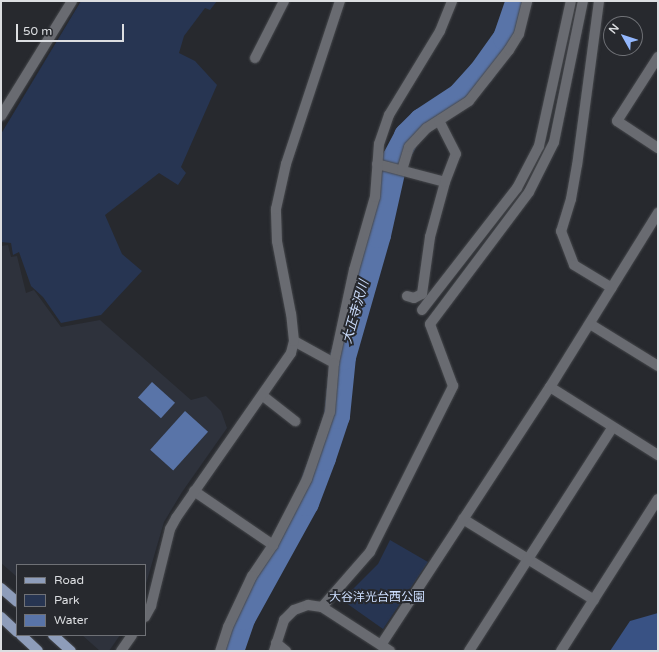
<!DOCTYPE html>
<meta charset="utf-8">
<style>
body{margin:0}
#map{position:relative;width:659px;height:652px;overflow:hidden;background:#27292e;font-family:"Varela Round","Noto Sans JP",sans-serif}
div>[style]{position:absolute}
.built>*{inset:0;background:#2e323c}
.green>*{inset:0;background:#273552}
.forest>*{inset:0;background:#395284}
.water>*{inset:0;background:#5974a8;transform-origin:0 0}
.river>*{height:26px;margin:-13px;padding:0 13px;transform-origin:13px;border-radius:13px;background:#5974a8}
.roads{filter:drop-shadow(0 0 1px #45474b) drop-shadow(0 0 1px #45474b)}
.minor>*{height:10px;margin:-5px;padding:0 5px;transform-origin:5px;border-radius:5px;background:#696b71}
.primary>*{height:10px;margin:-5px;padding:0 5px;transform-origin:5px;border-radius:5px;background:#8e9dba}
span{translate:-50% -50%;white-space:nowrap;text-align:center;line-height:1.15;-webkit-text-stroke:4px #27292e;paint-order:stroke}
.park-label{font-size:12px;color:#cedfff}
.water-label{font-size:13px;color:#cadbfa;font-style:italic}
.frame{position:absolute;inset:0;border:2px solid #dcdee1;pointer-events:none}
.legend{position:absolute;left:16px;top:564px;width:130px;height:72px;box-sizing:border-box;background:#27292e;border:1px solid #6f7176;margin:0;padding:5px 7px;list-style:none;font-size:12px;color:#dcdee1}
.legend li{display:flex;align-items:center;gap:8px;height:20px}
.legend b{width:20px;border:1px solid #6f7176}
.north{position:absolute;left:603px;top:16px;width:40px;height:40px;box-sizing:border-box;background:#27292e;border:1px solid #6f7176;border-radius:50%;rotate:309deg;font-size:11px;font-weight:700;line-height:16px;text-align:center;color:#dcdee1}
.north::after{content:'';display:block;margin:auto;width:14px;height:18px;background:#93b7fd;clip-path:polygon(50% 0,100% 100%,50% 72%,0 100%)}
.scale{position:absolute;left:16px;top:24px;width:108px;height:18px;box-sizing:border-box;border:2px solid #dcdee1;border-top:0;padding-left:5px;font-size:12px;line-height:14px;white-space:nowrap;color:#dcdee1;-webkit-text-stroke:3px #27292e;paint-order:stroke}
</style>
<div id="map">
<div class="built">
<i style="clip-path:polygon(8px 245px,11px 257px,17px 256px,26px 293px,34px 290px,61px 327px,100px 320px,191px 400px,206px 396px,221px 411px,227px 428px,182px 492px,164px 522px,145px 587px,145px 565px,17px 565px,17px 577px,1px 563px,1px 246px)"></i>
<i style="clip-path:polygon(82px 635px,120px 635px,109px 651px,100px 651px)"></i>
</div>
<div class="green">
<i style="clip-path:polygon(81px 1px,217px 1px,210px 10px,205px 8px,184px 36px,179px 53px,195px 61px,217px 85px,181px 167px,186px 173px,178px 185px,159px 173px,105px 215px,122px 254px,142px 271px,101px 315px,61px 323px,43px 297px,31px 286px,19px 252px,13px 255px,11px 243px,1px 242px,1px 134px)"></i>
<i style="clip-path:polygon(390px 540px,428px 562px,383px 629px,342px 600px,378px 564px)"></i>
</div>
<div class="forest">
<i style="clip-path:polygon(658px 613px,658px 651px,610px 651px,630px 621px)"></i>
</div>
<div class="water">
<i style="left:152px;top:382px;width:31px;height:21px;rotate:42deg"></i>
<i style="left:185px;top:411px;width:31px;height:52px;rotate:42deg"></i>
</div>
<div class="river">
<i style="left:231px;top:651px;width:36px;rotate:-71deg"></i>
<i style="left:243px;top:617px;width:130px;rotate:-61.1deg"></i>
<i style="left:306px;top:503px;width:48px;rotate:-69.3deg"></i>
<i style="left:323px;top:458px;width:44px;rotate:-71.6deg"></i>
<i style="left:337px;top:416px;width:59px;rotate:-84.2deg"></i>
<i style="left:343px;top:357px;width:127px;rotate:-74deg"></i>
<i style="left:378px;top:235px;width:78px;rotate:-77.4deg"></i>
<i style="left:395px;top:159px;width:26px;rotate:-62deg"></i>
<i style="left:407px;top:136px;width:21px;rotate:-45deg"></i>
<i style="left:422px;top:121px;width:45px;rotate:-33.3deg"></i>
<i style="left:460px;top:96px;width:31px;rotate:-48deg"></i>
<i style="left:481px;top:73px;width:43px;rotate:-54.5deg"></i>
<i style="left:506px;top:38px;width:39px;rotate:-71deg"></i>
</div>
<div class="roads">
<div class="minor">
<i style="left:599px;top:1px;width:165px;rotate:97.6deg"></i>
<i style="left:577px;top:165px;width:35px;rotate:100deg"></i>
<i style="left:571px;top:199px;width:34px;rotate:107deg"></i>
<i style="left:561px;top:231px;width:36px;rotate:69deg"></i>
<i style="left:574px;top:265px;width:44px;rotate:31.2deg"></i>
<i style="left:658px;top:57px;width:76px;rotate:122.6deg"></i>
<i style="left:617px;top:121px;width:49px;rotate:33.4deg"></i>
<i style="left:255px;top:58px;width:64px;rotate:-63deg"></i>
<i style="left:1px;top:116px;width:135px;rotate:-58.3deg"></i>
<i style="left:377px;top:164px;width:70px;rotate:14.8deg"></i>
<i style="left:402px;top:170px;width:24px;rotate:-73deg"></i>
<i style="left:409px;top:147px;width:26px;rotate:-47deg"></i>
<i style="left:427px;top:128px;width:50px;rotate:-32.7deg"></i>
<i style="left:469px;top:101px;width:65px;rotate:-51.9deg"></i>
<i style="left:509px;top:50px;width:19px;rotate:-58deg"></i>
<i style="left:519px;top:34px;width:34px;rotate:-76deg"></i>
<i style="left:407px;top:296px;width:7px;rotate:16deg"></i>
<i style="left:414px;top:298px;width:9px;rotate:-27deg"></i>
<i style="left:422px;top:294px;width:58px;rotate:-82deg"></i>
<i style="left:430px;top:237px;width:57px;rotate:-74.7deg"></i>
<i style="left:445px;top:182px;width:30px;rotate:-69deg"></i>
<i style="left:456px;top:154px;width:37px;rotate:-117deg"></i>
<i style="left:422px;top:310px;width:155px;rotate:-52.1deg"></i>
<i style="left:517px;top:188px;width:47px;rotate:-62.4deg"></i>
<i style="left:539px;top:146px;width:148px;rotate:-77.6deg"></i>
<i style="left:590px;top:324px;width:80px;rotate:31.7deg"></i>
<i style="left:294px;top:341px;width:46px;rotate:28.8deg"></i>
<i style="left:334px;top:363px;width:95px;rotate:-77.9deg"></i>
<i style="left:354px;top:270px;width:76px;rotate:-74deg"></i>
<i style="left:375px;top:197px;width:53px;rotate:-85.7deg"></i>
<i style="left:379px;top:144px;width:31px;rotate:-71deg"></i>
<i style="left:389px;top:115px;width:98px;rotate:-58.7deg"></i>
<i style="left:440px;top:31px;width:32px;rotate:-68deg"></i>
<i style="left:550px;top:387px;width:128px;rotate:32.2deg"></i>
<i style="left:263px;top:396px;width:41px;rotate:38deg"></i>
<i style="left:194px;top:491px;width:96px;rotate:34.4deg"></i>
<i style="left:273px;top:545px;width:37px;rotate:124deg"></i>
<i style="left:252px;top:576px;width:56px;rotate:115.2deg"></i>
<i style="left:228px;top:627px;width:25px;rotate:108deg"></i>
<i style="left:463px;top:519px;width:154px;rotate:31.7deg"></i>
<i style="left:273px;top:545px;width:74px;rotate:-62.7deg"></i>
<i style="left:307px;top:479px;width:71px;rotate:-71.1deg"></i>
<i style="left:330px;top:412px;width:49px;rotate:-85.3deg"></i>
<i style="left:322px;top:607px;width:73px;rotate:-48.9deg"></i>
<i style="left:370px;top:552px;width:186px;rotate:-63.4deg"></i>
<i style="left:453px;top:386px;width:66px;rotate:-110.4deg"></i>
<i style="left:430px;top:324px;width:165px;rotate:-53.1deg"></i>
<i style="left:529px;top:192px;width:56px;rotate:-63.4deg"></i>
<i style="left:554px;top:142px;width:144px;rotate:-78.4deg"></i>
<i style="left:145px;top:617px;width:13px;rotate:-61deg"></i>
<i style="left:151px;top:606px;width:79px;rotate:-76.1deg"></i>
<i style="left:170px;top:529px;width:13px;rotate:-61deg"></i>
<i style="left:176px;top:518px;width:201px;rotate:-55.1deg"></i>
<i style="left:291px;top:353px;width:12px;rotate:-76deg"></i>
<i style="left:294px;top:341px;width:27px;rotate:-96deg"></i>
<i style="left:291px;top:314px;width:74px;rotate:-100.9deg"></i>
<i style="left:277px;top:241px;width:32px;rotate:-92deg"></i>
<i style="left:276px;top:209px;width:46px;rotate:-77.5deg"></i>
<i style="left:286px;top:164px;width:172px;rotate:-71.7deg"></i>
<i style="left:276px;top:643px;width:13px;rotate:39deg"></i>
<i style="left:381px;top:645px;width:308px;rotate:-56.8deg"></i>
<i style="left:550px;top:387px;width:205px;rotate:-58.2deg"></i>
<i style="left:121px;top:651px;width:19px;rotate:-55deg"></i>
<i style="left:274px;top:651px;width:33px;rotate:-72deg"></i>
<i style="left:284px;top:620px;width:14px;rotate:-45deg"></i>
<i style="left:294px;top:610px;width:15px;rotate:-20deg"></i>
<i style="left:308px;top:605px;width:14px;rotate:8deg"></i>
<i style="left:322px;top:607px;width:81px;rotate:32.9deg"></i>
<i style="left:469px;top:651px;width:266px;rotate:-57.3deg"></i>
<i style="left:561px;top:651px;width:180px;rotate:-57.5deg"></i>
</div>
<div class="primary">
<i style="left:1px;top:588px;width:21px;rotate:41deg"></i>
<i style="left:1px;top:617px;width:22px;rotate:43deg"></i>
<i style="left:21px;top:635px;width:23px;rotate:43deg"></i>
<i style="left:53px;top:635px;width:24px;rotate:42deg"></i>
</div>
</div>
<div class="park-label">
<span style="left:377px;top:598px">大谷洋光台西公園</span>
</div>
<div class="water-label">
<span style="left:356px;top:312px;rotate:-74deg">大正寺沢川</span>
</div>
<div class="frame"></div>
<ul class="legend">
<li><b style="height:5px;background:#8e9dba"></b>Road</li>
<li><b style="height:11px;background:#273552"></b>Park</li>
<li><b style="height:11px;background:#5974a8"></b>Water</li>
</ul>
<div class="north">N</div>
<div class="scale">50 m</div>
</div>
